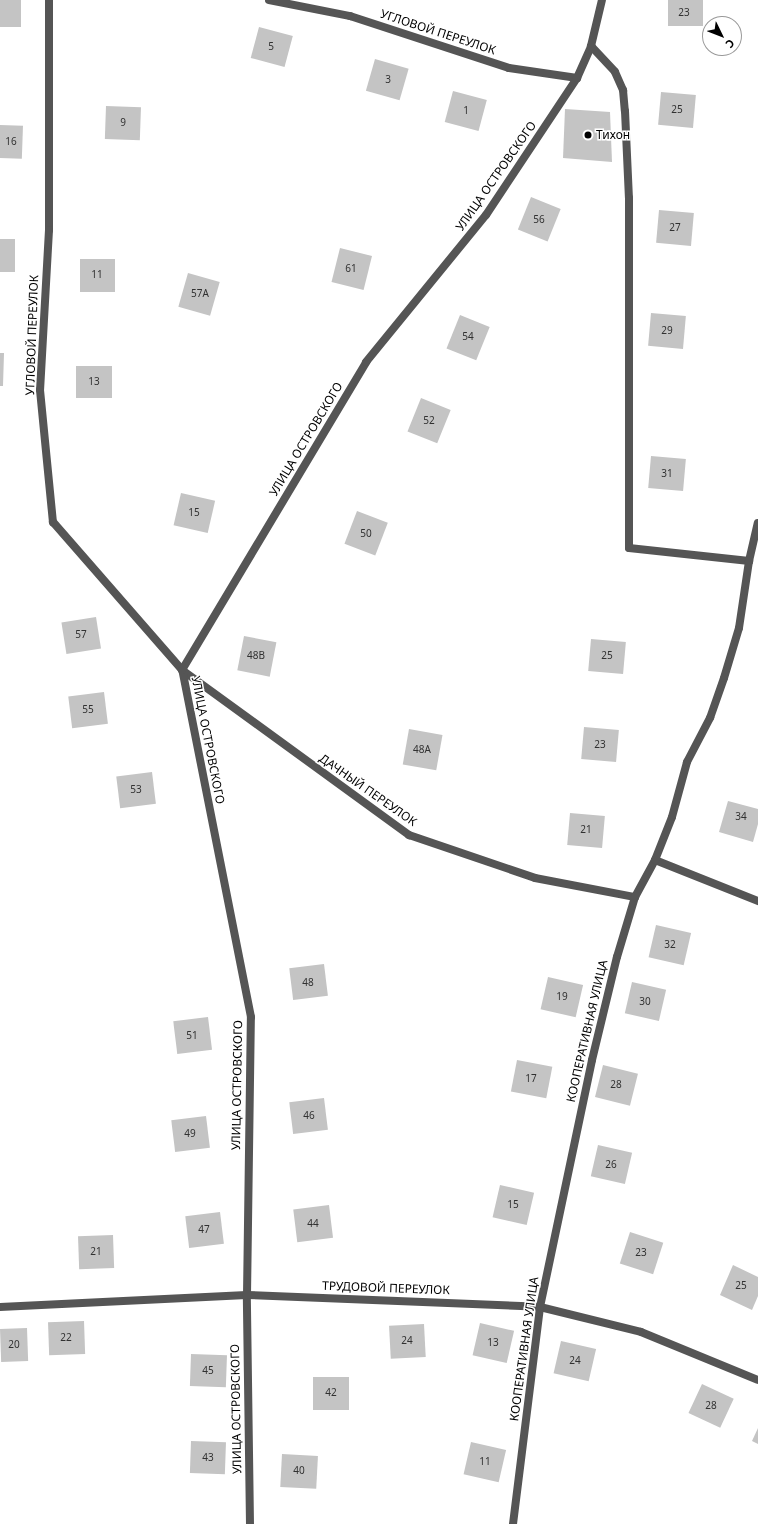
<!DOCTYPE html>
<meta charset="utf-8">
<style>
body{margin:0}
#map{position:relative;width:758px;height:1524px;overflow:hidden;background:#fff;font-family:"Noto Sans",sans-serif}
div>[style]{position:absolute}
.building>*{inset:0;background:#c4c4c4;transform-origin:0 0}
.service>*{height:8px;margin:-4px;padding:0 4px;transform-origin:4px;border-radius:4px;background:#555}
.minor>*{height:8px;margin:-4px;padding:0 4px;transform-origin:4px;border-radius:4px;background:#555}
.dots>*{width:11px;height:11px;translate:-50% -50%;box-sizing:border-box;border:2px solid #fff;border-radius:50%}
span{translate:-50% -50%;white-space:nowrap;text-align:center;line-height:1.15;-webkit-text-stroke:3px #fff;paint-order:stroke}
.number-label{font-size:10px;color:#313131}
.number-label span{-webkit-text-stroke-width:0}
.street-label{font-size:12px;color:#000}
.poi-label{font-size:12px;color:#000}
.left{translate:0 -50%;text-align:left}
.north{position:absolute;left:702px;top:16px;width:40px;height:40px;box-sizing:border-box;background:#fff;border:1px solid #999;border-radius:50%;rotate:133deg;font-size:11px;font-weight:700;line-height:16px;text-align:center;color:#000}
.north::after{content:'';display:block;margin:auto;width:14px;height:18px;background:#000;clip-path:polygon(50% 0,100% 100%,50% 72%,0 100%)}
</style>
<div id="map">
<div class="building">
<i style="left:0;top:0;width:21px;height:27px"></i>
<i style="left:668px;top:0;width:35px;height:26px"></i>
<i style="left:259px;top:27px;width:35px;height:32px;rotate:15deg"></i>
<i style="left:375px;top:59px;width:35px;height:33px;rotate:16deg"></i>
<i style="left:453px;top:91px;width:35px;height:32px;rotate:15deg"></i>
<i style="left:661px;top:92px;width:35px;height:33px;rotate:5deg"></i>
<i style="left:106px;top:106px;width:35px;height:33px;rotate:2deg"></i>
<i style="clip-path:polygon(565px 109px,610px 112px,612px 162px,563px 158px)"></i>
<i style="left:0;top:125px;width:23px;height:33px;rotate:2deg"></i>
<i style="left:531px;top:197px;width:32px;height:35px;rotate:22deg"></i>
<i style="left:659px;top:210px;width:35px;height:33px;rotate:5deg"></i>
<i style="left:0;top:239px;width:15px;height:33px"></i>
<i style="left:340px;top:248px;width:33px;height:35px;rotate:14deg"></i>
<i style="left:80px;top:259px;width:35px;height:33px"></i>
<i style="left:188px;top:273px;width:33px;height:35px;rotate:16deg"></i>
<i style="left:651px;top:313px;width:35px;height:33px;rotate:5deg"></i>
<i style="left:460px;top:315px;width:32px;height:36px;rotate:22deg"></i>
<i style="clip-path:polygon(0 353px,4px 353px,3px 386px,0 386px)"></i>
<i style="left:76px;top:366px;width:36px;height:32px"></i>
<i style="left:421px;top:398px;width:32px;height:36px;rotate:22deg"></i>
<i style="left:651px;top:456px;width:35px;height:32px;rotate:5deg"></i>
<i style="left:181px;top:493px;width:35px;height:33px;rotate:13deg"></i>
<i style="left:357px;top:511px;width:33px;height:35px;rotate:21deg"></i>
<i style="left:96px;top:617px;width:32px;height:35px;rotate:81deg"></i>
<i style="left:244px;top:636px;width:33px;height:35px;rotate:11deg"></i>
<i style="left:591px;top:639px;width:35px;height:32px;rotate:5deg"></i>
<i style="left:104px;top:692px;width:32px;height:36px;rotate:83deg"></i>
<i style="left:584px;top:727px;width:35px;height:32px;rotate:5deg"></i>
<i style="left:409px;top:729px;width:34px;height:36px;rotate:10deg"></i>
<i style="left:152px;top:772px;width:32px;height:36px;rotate:83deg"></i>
<i style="clip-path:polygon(728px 801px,758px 809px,758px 824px,753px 842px,719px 832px)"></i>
<i style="left:570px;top:813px;width:35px;height:32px;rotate:5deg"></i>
<i style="left:656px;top:925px;width:36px;height:33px;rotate:13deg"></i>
<i style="left:324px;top:964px;width:32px;height:35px;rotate:83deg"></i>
<i style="left:548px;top:977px;width:36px;height:33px;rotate:13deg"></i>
<i style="left:632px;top:982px;width:35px;height:32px;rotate:13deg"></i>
<i style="left:208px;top:1017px;width:33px;height:35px;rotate:83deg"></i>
<i style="left:517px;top:1060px;width:36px;height:32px;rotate:11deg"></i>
<i style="left:603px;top:1065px;width:36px;height:33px;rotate:14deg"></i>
<i style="left:324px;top:1098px;width:32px;height:35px;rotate:83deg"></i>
<i style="left:206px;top:1116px;width:32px;height:35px;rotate:83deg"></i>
<i style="left:598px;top:1145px;width:35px;height:32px;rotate:13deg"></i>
<i style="left:500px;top:1185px;width:35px;height:33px;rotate:13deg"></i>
<i style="left:329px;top:1205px;width:33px;height:36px;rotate:83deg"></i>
<i style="left:220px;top:1212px;width:32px;height:35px;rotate:83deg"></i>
<i style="left:630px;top:1232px;width:35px;height:33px;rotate:18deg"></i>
<i style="left:113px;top:1235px;width:33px;height:35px;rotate:88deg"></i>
<i style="clip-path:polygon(733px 1265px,758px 1277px,758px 1296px,752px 1310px,720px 1295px)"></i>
<i style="left:84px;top:1321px;width:33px;height:36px;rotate:88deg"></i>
<i style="left:480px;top:1323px;width:35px;height:33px;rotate:13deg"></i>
<i style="left:424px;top:1324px;width:33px;height:35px;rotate:87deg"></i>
<i style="left:27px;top:1328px;width:33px;height:27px;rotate:88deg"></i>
<i style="left:561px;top:1341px;width:36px;height:33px;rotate:13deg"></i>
<i style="left:191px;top:1354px;width:36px;height:32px;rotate:2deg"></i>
<i style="left:313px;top:1377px;width:36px;height:33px"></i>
<i style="left:702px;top:1384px;width:35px;height:32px;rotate:25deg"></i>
<i style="clip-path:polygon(758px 1428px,758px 1444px,752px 1441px)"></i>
<i style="left:191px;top:1441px;width:35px;height:32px;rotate:2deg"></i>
<i style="left:471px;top:1442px;width:36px;height:33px;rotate:13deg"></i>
<i style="left:282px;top:1454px;width:36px;height:33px;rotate:3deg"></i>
</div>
<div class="service">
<i style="left:182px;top:670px;width:281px;rotate:36deg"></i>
<i style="left:409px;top:835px;width:133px;rotate:18.8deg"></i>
<i style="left:535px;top:878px;width:102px;rotate:10.8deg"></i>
</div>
<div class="minor">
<i style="left:49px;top:0;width:230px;rotate:90deg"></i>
<i style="left:49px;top:230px;width:160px;rotate:93.2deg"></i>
<i style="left:40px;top:390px;width:133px;rotate:84.4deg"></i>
<i style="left:53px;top:522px;width:196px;rotate:48.9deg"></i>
<i style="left:269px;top:0;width:83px;rotate:11.2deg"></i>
<i style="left:350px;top:16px;width:167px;rotate:18.1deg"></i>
<i style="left:509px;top:68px;width:69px;rotate:8.4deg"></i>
<i style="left:591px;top:46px;width:35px;rotate:47deg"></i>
<i style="left:615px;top:72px;width:20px;rotate:66deg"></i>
<i style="left:623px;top:90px;width:21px;rotate:85deg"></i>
<i style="left:625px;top:111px;width:87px;rotate:87.4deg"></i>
<i style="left:629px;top:198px;width:350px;rotate:90deg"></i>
<i style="left:629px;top:548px;width:121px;rotate:6.2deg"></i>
<i style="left:655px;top:860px;width:111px;rotate:21.7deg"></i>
<i style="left:0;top:1307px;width:247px;rotate:-2.8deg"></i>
<i style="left:247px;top:1295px;width:293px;rotate:2.3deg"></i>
<i style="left:540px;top:1307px;width:104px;rotate:13.9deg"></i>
<i style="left:641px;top:1332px;width:126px;rotate:22.3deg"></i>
<i style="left:250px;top:1524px;width:229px;rotate:-90.8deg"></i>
<i style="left:247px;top:1295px;width:278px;rotate:-89.2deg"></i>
<i style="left:251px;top:1017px;width:354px;rotate:-101.2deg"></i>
<i style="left:182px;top:670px;width:359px;rotate:-59.1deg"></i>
<i style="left:366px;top:362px;width:190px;rotate:-50.8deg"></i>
<i style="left:486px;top:215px;width:164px;rotate:-56.4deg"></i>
<i style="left:577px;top:78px;width:35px;rotate:-66deg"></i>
<i style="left:591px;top:46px;width:47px;rotate:-76.6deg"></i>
<i style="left:513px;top:1524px;width:219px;rotate:-82.9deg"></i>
<i style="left:540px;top:1307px;width:252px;rotate:-78.1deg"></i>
<i style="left:592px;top:1060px;width:106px;rotate:-76.4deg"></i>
<i style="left:617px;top:957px;width:63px;rotate:-73.3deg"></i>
<i style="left:635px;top:897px;width:42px;rotate:-61.6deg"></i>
<i style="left:655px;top:860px;width:46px;rotate:-68.4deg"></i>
<i style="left:672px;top:817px;width:57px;rotate:-74.7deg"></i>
<i style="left:687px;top:762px;width:50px;rotate:-62.4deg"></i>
<i style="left:710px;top:718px;width:42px;rotate:-70.7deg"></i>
<i style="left:724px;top:678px;width:52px;rotate:-73.3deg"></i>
<i style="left:739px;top:628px;width:68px;rotate:-81.5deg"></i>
<i style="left:749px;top:561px;width:39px;rotate:-77deg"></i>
</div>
<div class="dots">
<i style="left:588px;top:135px;background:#000"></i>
</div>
<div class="number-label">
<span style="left:684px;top:13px">23</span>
<span style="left:271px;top:47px">5</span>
<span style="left:388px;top:80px">3</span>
<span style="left:677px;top:110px">25</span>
<span style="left:466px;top:111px">1</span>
<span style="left:123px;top:123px">9</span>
<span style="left:11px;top:142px">16</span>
<span style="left:539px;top:220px">56</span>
<span style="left:675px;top:228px">27</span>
<span style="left:351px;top:269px">61</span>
<span style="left:97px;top:275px">11</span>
<span style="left:200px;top:294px">57А</span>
<span style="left:667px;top:331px">29</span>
<span style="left:468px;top:337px">54</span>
<span style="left:94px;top:382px">13</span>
<span style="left:429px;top:421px">52</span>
<span style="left:667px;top:474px">31</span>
<span style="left:194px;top:513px">15</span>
<span style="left:366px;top:534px">50</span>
<span style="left:81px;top:635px">57</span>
<span style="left:256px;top:656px">48В</span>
<span style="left:607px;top:656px">25</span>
<span style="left:88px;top:710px">55</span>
<span style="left:600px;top:745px">23</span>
<span style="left:422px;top:750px">48А</span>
<span style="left:136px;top:790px">53</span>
<span style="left:741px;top:817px">34</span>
<span style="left:586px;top:830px">21</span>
<span style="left:670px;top:945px">32</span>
<span style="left:308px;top:983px">48</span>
<span style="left:562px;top:997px">19</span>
<span style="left:645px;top:1002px">30</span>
<span style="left:192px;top:1036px">51</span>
<span style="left:531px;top:1079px">17</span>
<span style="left:616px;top:1085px">28</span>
<span style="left:309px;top:1116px">46</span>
<span style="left:190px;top:1134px">49</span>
<span style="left:611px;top:1165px">26</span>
<span style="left:513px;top:1205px">15</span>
<span style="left:313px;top:1224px">44</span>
<span style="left:204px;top:1230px">47</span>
<span style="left:96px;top:1252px">21</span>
<span style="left:641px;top:1253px">23</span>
<span style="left:741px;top:1286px">25</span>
<span style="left:66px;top:1338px">22</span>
<span style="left:407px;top:1341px">24</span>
<span style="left:493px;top:1343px">13</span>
<span style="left:14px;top:1345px">20</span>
<span style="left:575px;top:1361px">24</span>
<span style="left:208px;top:1371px">45</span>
<span style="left:331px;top:1393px">42</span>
<span style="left:711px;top:1406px">28</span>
<span style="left:208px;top:1458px">43</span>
<span style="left:485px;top:1462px">11</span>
<span style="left:299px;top:1471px">40</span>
</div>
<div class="street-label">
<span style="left:438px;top:32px;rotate:18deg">УГЛОВОЙ ПЕРЕУЛОК</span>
<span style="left:496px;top:176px;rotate:-55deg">УЛИЦА ОСТРОВСКОГО</span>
<span style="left:32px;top:335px;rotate:-88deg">УГЛОВОЙ ПЕРЕУЛОК</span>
<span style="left:306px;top:439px;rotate:-59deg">УЛИЦА ОСТРОВСКОГО</span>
<span style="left:208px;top:740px;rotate:79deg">УЛИЦА ОСТРОВСКОГО</span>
<span style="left:368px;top:790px;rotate:35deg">ДАЧНЫЙ ПЕРЕУЛОК</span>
<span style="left:587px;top:1031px;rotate:-77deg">КООПЕРАТИВНАЯ УЛИЦА</span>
<span style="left:237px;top:1085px;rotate:-89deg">УЛИЦА ОСТРОВСКОГО</span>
<span style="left:386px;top:1288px;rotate:2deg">ТРУДОВОЙ ПЕРЕУЛОК</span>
<span style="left:524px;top:1349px;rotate:-82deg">КООПЕРАТИВНАЯ УЛИЦА</span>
<span style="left:236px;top:1409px;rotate:-91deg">УЛИЦА ОСТРОВСКОГО</span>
</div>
<div class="poi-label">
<span class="left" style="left:596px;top:135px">Тихон</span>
</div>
<div class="north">С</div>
</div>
